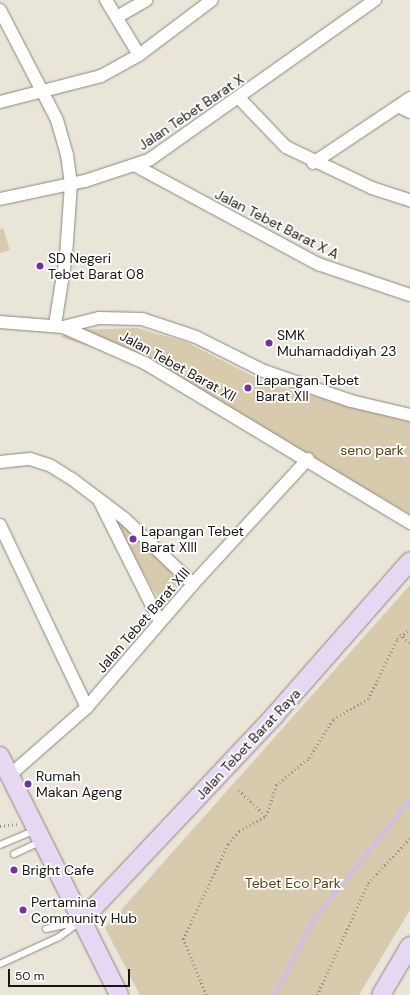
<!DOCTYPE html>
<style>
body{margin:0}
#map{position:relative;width:410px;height:995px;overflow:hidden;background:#eae5d9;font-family:"DM Sans",sans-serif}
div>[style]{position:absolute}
.green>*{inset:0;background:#d7caad}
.stream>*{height:5px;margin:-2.5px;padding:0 2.5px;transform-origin:2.5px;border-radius:2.5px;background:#cfc0dc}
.path>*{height:2.5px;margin-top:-1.25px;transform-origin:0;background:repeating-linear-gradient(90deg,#949087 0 1px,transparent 0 4px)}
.roads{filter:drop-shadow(0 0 1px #8c877c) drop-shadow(0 0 1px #8c877c)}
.lane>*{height:6px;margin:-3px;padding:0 3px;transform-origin:3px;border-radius:3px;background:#fff}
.street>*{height:12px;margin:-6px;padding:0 6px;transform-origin:6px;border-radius:6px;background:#fff}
.secondary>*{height:18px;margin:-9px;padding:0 9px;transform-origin:9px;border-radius:9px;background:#e6d7f2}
.dots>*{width:11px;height:11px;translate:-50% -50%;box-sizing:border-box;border:2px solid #fff;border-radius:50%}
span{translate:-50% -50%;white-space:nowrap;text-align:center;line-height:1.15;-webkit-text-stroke:3.5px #fff;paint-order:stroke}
.street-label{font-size:14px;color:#191713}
.poi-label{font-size:14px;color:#191713}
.left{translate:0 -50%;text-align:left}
.park-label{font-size:14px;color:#56420d}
.scale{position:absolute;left:8px;top:969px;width:122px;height:18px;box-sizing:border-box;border:2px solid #191713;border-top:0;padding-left:5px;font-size:12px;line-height:14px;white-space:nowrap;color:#191713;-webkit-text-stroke:3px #fff;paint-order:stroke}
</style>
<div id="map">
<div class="green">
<i style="clip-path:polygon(3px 228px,10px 250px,0 253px,0 229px)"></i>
<i style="clip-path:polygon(137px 328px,186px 342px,268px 384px,410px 422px,410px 514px,157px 368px,60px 337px,73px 330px)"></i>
<i style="clip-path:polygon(112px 512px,183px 582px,163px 606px,140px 567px)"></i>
<i style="clip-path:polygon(410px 585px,410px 910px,359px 995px,140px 995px,105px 928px)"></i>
</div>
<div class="stream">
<i style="left:274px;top:995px;width:83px;rotate:-62.8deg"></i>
<i style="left:312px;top:921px;width:156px;rotate:-51.2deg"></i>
</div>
<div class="path">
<i style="left:400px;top:634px;width:13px;rotate:42deg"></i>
<i style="left:239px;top:790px;width:37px;rotate:44deg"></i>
<i style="left:0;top:826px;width:17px;rotate:-7deg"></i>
<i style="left:206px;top:995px;width:61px;rotate:-112.3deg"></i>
<i style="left:183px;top:939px;width:105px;rotate:-64.7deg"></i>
<i style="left:228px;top:844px;width:17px;rotate:-50deg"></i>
<i style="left:239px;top:831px;width:31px;rotate:-29deg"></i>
<i style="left:266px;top:816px;width:33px;rotate:-72deg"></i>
<i style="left:276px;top:785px;width:43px;rotate:-39.3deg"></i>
<i style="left:309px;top:758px;width:46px;rotate:-58.4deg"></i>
<i style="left:333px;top:719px;width:40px;rotate:-29.7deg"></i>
<i style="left:368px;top:699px;width:67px;rotate:-64.2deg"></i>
<i style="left:397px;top:639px;width:16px;rotate:-38deg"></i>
<i style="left:317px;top:995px;width:123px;rotate:-65.5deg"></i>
<i style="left:368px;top:883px;width:62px;rotate:-47deg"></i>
</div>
<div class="roads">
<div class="lane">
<i style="left:0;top:845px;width:38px;rotate:-23deg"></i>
<i style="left:14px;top:854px;width:29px;rotate:-25deg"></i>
<i style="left:46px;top:929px;width:34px;rotate:-12deg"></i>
<i style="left:0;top:964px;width:65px;rotate:-24.6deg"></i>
<i style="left:59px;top:937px;width:26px;rotate:-36deg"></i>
</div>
<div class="street">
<i style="left:106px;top:0;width:64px;rotate:59deg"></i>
<i style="left:0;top:10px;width:124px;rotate:62.6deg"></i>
<i style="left:57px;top:120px;width:36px;rotate:74deg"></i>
<i style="left:67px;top:155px;width:29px;rotate:82deg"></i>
<i style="left:71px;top:184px;width:72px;rotate:94deg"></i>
<i style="left:66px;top:256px;width:70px;rotate:99.1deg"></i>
<i style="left:117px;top:17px;width:34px;rotate:-30deg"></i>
<i style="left:239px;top:98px;width:68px;rotate:46.2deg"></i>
<i style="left:286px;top:147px;width:95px;rotate:25.5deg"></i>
<i style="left:372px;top:188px;width:40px;rotate:18deg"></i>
<i style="left:0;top:102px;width:104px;rotate:-14.4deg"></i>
<i style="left:101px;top:76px;width:43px;rotate:-28.9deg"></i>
<i style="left:139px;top:55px;width:91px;rotate:-37deg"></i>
<i style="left:398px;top:106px;width:13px;rotate:27deg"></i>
<i style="left:313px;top:163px;width:117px;rotate:-33.8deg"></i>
<i style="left:136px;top:166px;width:207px;rotate:28.3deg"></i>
<i style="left:318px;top:264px;width:97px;rotate:18.6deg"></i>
<i style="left:0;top:199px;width:87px;rotate:-12deg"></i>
<i style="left:85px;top:181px;width:67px;rotate:-18.2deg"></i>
<i style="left:149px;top:160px;width:277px;rotate:-35.3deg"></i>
<i style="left:0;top:322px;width:63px;rotate:4.5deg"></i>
<i style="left:63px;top:327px;width:90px;rotate:23.7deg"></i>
<i style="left:145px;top:363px;width:310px;rotate:31.1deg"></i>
<i style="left:63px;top:327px;width:37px;rotate:-14deg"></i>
<i style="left:99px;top:318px;width:43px;rotate:1.3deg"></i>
<i style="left:142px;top:319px;width:57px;rotate:18.4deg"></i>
<i style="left:196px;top:337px;width:76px;rotate:26.6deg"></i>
<i style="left:264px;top:371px;width:92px;rotate:19deg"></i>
<i style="left:351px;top:401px;width:61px;rotate:13.3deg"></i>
<i style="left:0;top:462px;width:30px;rotate:-6deg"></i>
<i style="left:30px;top:459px;width:22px;rotate:18deg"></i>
<i style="left:51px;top:466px;width:25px;rotate:32deg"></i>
<i style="left:72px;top:479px;width:66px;rotate:37deg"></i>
<i style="left:125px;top:519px;width:94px;rotate:43.7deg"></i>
<i style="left:99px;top:500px;width:136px;rotate:63.4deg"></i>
<i style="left:0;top:525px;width:202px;rotate:64.5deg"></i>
<i style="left:10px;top:775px;width:103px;rotate:-41.4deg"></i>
<i style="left:87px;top:707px;width:162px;rotate:-49.2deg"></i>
<i style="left:193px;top:584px;width:170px;rotate:-47.4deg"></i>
</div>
<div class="secondary">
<i style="left:0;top:756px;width:267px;rotate:63.5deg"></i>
<i style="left:81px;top:921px;width:282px;rotate:-46.7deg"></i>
<i style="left:274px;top:716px;width:206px;rotate:-48.7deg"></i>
<i style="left:381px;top:995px;width:57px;rotate:-59.4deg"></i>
</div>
</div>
<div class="dots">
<i style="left:40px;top:266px;background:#762fa3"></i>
<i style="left:269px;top:343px;background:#762fa3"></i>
<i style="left:248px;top:388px;background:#762fa3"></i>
<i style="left:133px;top:539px;background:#762fa3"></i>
<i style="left:28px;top:784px;background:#762fa3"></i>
<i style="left:14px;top:870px;background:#762fa3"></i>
<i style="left:23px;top:910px;background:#762fa3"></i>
</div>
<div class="street-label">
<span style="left:191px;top:112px;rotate:-34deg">Jalan Tebet Barat X</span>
<span style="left:277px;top:224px;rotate:27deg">Jalan Tebet Barat X A</span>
<span style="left:178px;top:366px;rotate:29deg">Jalan Tebet Barat XII</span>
<span style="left:143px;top:620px;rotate:-49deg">Jalan Tebet Barat XIII</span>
<span style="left:248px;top:744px;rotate:-47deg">Jalan Tebet Barat Raya</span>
</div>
<div class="poi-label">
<span class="left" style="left:48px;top:266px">SD Negeri<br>Tebet Barat 08</span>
<span class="left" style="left:277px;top:343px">SMK<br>Muhamaddiyah 23</span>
<span class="left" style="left:256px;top:388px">Lapangan Tebet<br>Barat XII</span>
<span class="left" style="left:141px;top:539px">Lapangan Tebet<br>Barat XIII</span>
<span class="left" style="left:36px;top:784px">Rumah<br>Makan Ageng</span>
<span class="left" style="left:22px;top:870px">Bright Cafe</span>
<span class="left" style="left:31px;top:910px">Pertamina<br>Community Hub</span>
</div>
<div class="park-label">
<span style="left:372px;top:450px">seno park</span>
<span style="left:293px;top:883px">Tebet Eco Park</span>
</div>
<div class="scale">50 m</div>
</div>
